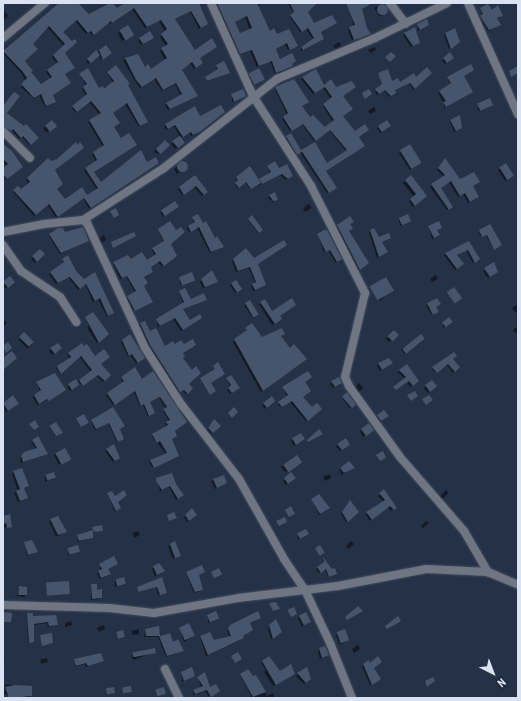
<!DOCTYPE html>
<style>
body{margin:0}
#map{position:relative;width:521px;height:701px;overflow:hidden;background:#243146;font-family:"Roboto Condensed",sans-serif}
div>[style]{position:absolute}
.shadow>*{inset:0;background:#0007;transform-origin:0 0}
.building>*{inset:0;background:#47556c;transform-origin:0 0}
.round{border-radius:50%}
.roads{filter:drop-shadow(0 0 1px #414d61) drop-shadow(0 0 1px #414d61)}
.minor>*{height:8px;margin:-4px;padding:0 4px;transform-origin:4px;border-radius:4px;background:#6f7681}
span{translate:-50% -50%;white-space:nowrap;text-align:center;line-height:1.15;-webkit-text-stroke:3.5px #1a273c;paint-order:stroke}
.frame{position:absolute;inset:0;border:4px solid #dae3f1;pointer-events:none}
.north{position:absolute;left:473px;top:653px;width:40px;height:40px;-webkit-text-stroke:3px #1a273c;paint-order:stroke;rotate:138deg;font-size:11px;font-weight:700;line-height:16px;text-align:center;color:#dae3f1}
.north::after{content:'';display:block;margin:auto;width:14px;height:18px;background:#dae3f1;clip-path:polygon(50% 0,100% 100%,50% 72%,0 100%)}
</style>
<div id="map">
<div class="shadow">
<i style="clip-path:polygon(evenodd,60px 3px,77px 3px,89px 15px,111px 3px,116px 10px,127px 3px,198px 3px,205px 25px,199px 29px,190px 11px,174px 20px,200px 64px,194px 69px,190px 63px,181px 71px,195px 97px,168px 110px,165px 105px,181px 96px,175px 84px,162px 91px,154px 79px,140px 88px,135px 81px,123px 60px,138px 55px,145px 68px,151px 70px,165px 60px,160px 51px,166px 46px,160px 37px,165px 32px,159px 21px,145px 28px,132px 9px,110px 24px,109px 21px,92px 35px,89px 32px,86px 34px,75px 21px,62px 32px,71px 42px,64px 53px,64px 74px,52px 95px,55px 102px,45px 107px,39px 95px,34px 99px,21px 87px,26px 82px,22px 74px,3px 53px,60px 3px,47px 27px,64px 46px,52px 57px,57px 64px,46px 72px,51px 79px,41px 86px,29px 73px,24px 61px,32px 44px,47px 27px)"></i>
<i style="clip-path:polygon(evenodd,215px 3px,260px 3px,258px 7px,269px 32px,295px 47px,288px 50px,285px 44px,276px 49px,280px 60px,292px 66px,275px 74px,270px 61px,257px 67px,250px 51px,238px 55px,215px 3px,245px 17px,250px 30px,240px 34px,234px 22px,245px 17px)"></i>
<i style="clip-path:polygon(288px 3px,316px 3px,307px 12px,322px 40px,301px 51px,301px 47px,313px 39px,306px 29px,300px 32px,290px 17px,294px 14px)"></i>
<i style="clip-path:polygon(345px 3px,367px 3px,361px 10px,361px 16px,368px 35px,352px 40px,348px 30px,353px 26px,352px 12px)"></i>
<i style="clip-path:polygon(383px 3px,388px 11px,380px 17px,374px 8px)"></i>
<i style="clip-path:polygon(3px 9px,8px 16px,3px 21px)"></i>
<i style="clip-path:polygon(481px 9px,501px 17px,496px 19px,499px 25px,488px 31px,480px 17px,482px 15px)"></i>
<i style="clip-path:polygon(418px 25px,426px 26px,418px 31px)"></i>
<i style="clip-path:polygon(128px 26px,131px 37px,122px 41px,118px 33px)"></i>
<i style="clip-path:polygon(414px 29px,418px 36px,417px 44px,411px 47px,403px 35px)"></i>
<i style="clip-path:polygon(446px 33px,458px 43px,449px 49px,444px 35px)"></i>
<i style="clip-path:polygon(140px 39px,150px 39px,141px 45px,138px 40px)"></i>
<i style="left:339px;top:42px;width:4px;height:7px;rotate:56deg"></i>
<i style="clip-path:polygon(375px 47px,376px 50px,370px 53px,368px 50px)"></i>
<i style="clip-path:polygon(100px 51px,109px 55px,101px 60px,99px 54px,88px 64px,86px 61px)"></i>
<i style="clip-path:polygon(444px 59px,451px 59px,445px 64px,442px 60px)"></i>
<i style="clip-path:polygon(217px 66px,229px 73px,206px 82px,206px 78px,217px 71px)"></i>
<i style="clip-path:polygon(315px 71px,323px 86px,331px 81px,336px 88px,351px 83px,354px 87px,341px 96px,351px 109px,342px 116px,355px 133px,365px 126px,368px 130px,358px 138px,363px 147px,325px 171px,336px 188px,327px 193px,300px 152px,295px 155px,285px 138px,291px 135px,301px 152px,315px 143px,327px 164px,346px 151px,329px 130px,314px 141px,302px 124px,290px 131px,282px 119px,287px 115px,275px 89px,293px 80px,307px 102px,300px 106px,310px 119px,313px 116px,325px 128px,333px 122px,323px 106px,331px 99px,323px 88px,313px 94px,301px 79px)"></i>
<i style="clip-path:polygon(108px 73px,127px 85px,147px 122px,139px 127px,125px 104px,112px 113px,113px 127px,93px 172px,101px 183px,147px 163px,157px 164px,89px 209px,83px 198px,56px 218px,47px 204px,34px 216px,13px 192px,18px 187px,21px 191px,29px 184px,26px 180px,48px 160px,54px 171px,56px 189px,65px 201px,87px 196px,97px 190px,84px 170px,96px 162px,92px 154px,103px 147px,88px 122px,100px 115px,89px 102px,76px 113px,72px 108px,86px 96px,82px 89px,86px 86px,80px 75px,98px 90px,113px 83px)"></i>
<i style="clip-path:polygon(249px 73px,263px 80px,252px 86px,247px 75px)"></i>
<i style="clip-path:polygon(379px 73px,391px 82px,399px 84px,431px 73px,414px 90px,408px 83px,394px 90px,394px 94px,389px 97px,384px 90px,377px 95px,375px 91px,382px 86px)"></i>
<i style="clip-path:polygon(463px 76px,470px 93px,444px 108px,444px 103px,438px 93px,450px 85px,448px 78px)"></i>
<i style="clip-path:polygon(232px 95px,245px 96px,232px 102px)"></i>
<i style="clip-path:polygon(478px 103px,490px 106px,478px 111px)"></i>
<i style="clip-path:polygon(3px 106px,6px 113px,37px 138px,29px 145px,21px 136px,19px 139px,11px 129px,8px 131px,3px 128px)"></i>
<i style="clip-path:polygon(374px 107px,376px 111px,370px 114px,368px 111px)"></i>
<i style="clip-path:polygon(194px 108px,200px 118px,223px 114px,198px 134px,191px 136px,189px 132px,180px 138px,182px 145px,175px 149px,171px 144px,180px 137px,174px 126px,166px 130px,164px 126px)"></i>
<i style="clip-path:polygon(459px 117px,461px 128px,454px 132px,450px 122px)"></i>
<i style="left:52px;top:122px;width:5px;height:11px;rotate:53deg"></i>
<i style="clip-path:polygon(379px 126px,388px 128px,380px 133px,377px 128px)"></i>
<i style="clip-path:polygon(3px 145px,22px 167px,5px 180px,3px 169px,7px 166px,3px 162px)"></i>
<i style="clip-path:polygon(167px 147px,157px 154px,154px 151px,156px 149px)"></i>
<i style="clip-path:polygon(401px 151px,419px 164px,410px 170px,399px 153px)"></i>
<i style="clip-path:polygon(184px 161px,188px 166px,177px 174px,174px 169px)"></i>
<i style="clip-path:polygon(443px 161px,460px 180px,472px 186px,478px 197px,476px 199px,468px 203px,463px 194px,458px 197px,449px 182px,440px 188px,450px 209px,447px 210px,430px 187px,444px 177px,437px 170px)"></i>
<i style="clip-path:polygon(506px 164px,511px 177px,505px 181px,498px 170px)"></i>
<i style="clip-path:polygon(250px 167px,259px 181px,270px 174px,268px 167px,279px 169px,290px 177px,286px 180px,280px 175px,250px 189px,245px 182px,238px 188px,235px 185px,238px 182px,236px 179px)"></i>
<i style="clip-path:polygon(194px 177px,206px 192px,202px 196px,194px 187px,182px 195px,178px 189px)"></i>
<i style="clip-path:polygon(411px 177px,423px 198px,413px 207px,409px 202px,414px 197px,403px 183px)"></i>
<i style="clip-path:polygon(270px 196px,277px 198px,273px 202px,268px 198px)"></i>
<i style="clip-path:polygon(174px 202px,176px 208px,163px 217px,160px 212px)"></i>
<i style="clip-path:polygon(309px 204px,312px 208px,305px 212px,303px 208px)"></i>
<i style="left:252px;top:217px;width:16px;height:5px;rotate:52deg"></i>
<i style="clip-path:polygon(193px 218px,222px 247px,221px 248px,210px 253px,197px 228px,189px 232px,187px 228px,194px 224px)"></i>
<i style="clip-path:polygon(399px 219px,410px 221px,400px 226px)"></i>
<i style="clip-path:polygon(349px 224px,348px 231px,367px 263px,358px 271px,336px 227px)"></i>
<i style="clip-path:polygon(489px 225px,500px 246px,493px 249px,486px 235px,481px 237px,479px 232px)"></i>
<i style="clip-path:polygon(429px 227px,439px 229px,436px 230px,437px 236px,432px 239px)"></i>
<i style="clip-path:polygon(159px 230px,175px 257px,162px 266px,158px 262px,150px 267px,152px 272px,143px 278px,143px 286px,151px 302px,133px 311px,126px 298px,135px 292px,126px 276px,120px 279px,113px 264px,130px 260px,147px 262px,155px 256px,152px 250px,163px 242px)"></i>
<i style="clip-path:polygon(371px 230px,386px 252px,377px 258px,369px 232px)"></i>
<i style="clip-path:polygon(64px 233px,88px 241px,60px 254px,49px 236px)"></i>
<i style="clip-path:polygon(104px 235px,106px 240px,100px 244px,98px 239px)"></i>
<i style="clip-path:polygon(318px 235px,339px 260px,336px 263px,328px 250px,324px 252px)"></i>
<i style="clip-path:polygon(469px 242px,478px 260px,473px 263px,466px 250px,456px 256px,462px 264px,455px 270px,444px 255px)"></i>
<i style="clip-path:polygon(246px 249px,257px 264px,265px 285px,253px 291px,251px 286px,255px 283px,249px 268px,236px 272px,232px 261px)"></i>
<i style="clip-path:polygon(40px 250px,43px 254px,35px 263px,31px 259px)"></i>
<i style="clip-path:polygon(63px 259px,84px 281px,95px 274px,112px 314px,107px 317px,98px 299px,93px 302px,85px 284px,78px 290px,69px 278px,56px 284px,49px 274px,63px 264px)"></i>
<i style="clip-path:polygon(485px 269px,495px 273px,488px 278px,483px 271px)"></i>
<i style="clip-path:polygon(211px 272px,217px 282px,203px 288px,200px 282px)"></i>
<i style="clip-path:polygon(436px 275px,438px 279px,432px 282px,430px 279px)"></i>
<i style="clip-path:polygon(10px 277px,14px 281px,5px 289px,3px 284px)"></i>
<i style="clip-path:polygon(180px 278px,194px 279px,180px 285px)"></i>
<i style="clip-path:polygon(232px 283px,239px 290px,235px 293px,230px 285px)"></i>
<i style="clip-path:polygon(372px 289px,392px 291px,379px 301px)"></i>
<i style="clip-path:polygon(180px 292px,190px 300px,204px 301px,182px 309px,189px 321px,199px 319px,181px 331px,173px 319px,158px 327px,157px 319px,183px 304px)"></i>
<i style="clip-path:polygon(437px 299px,436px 313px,432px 315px,426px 306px)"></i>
<i style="left:249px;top:302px;width:16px;height:6px;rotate:55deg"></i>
<i style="clip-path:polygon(261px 303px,279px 316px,279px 321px,272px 325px,259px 304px)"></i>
<i style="clip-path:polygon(518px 304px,518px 311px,516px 313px,512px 308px)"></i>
<i style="clip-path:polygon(86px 318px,108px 334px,97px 343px,87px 328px,89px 326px)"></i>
<i style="clip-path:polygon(3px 319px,7px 323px,3px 327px)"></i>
<i style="clip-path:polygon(144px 322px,149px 332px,165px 348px,182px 353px,188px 384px,192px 388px,186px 394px,182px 390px,178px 393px,149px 347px,139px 325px)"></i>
<i style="clip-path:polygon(443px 323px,449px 324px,443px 328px)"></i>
<i style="clip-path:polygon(518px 326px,518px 331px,515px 333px,513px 330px)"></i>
<i style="clip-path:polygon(246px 329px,262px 338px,280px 336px,290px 349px,304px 360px,261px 392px,233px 342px,246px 332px)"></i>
<i style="clip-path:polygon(394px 331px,397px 335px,389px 342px,386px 339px)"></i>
<i style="left:24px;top:334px;width:13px;height:8px;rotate:45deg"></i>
<i style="clip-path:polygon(130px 336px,142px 360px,136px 363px,130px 355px,128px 357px,121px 342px)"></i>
<i style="clip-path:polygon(423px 341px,405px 354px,401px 350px,403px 348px)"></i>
<i style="clip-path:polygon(82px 345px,110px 375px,103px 382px,96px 375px,82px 386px,78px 381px,91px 372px,79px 356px,60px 374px,56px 368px,70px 359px,67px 355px)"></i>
<i style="clip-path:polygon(51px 349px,59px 350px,52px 355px,49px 351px)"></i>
<i style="clip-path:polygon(452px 359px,459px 367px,453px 373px,446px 364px,436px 373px,432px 369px)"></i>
<i style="clip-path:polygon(379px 364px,390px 365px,380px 371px,377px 366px)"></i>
<i style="clip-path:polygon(407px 365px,416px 383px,410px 387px,407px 382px,394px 391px,405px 379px,398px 372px)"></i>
<i style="clip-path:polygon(135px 369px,142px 380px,153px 373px,185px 422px,174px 431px,171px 439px,178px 456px,153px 468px,149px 462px,166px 454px,152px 436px,167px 427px,165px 424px,169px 421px,163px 411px,166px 409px,159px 398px,150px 402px,153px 414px,148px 416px,143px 405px,140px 406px,134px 392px,113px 405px,106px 395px,123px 383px,121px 377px)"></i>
<i style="clip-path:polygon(227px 379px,238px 389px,230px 394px,227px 390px,230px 387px)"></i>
<i style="clip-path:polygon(75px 381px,76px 387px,70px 391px,67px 387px)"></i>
<i style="clip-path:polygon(303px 382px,302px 397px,312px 408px,321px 409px,306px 421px,290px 402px,280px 407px,278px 404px,287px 397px,283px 388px)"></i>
<i style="clip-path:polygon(332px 382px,339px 385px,333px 388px,330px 384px)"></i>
<i style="clip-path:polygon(37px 383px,63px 391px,37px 405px,33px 397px,40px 392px)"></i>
<i style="clip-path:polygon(359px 383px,363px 388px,358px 393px,354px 388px)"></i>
<i style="clip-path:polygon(426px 386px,434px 388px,428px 393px,424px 388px)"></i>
<i style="clip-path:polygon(347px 394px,354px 405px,350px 408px,342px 398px)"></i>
<i style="clip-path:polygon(13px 397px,16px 406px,6px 412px,3px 404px)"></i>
<i style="clip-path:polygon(272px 403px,265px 409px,262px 405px,264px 404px)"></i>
<i style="clip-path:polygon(113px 408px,122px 439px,117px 442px,108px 423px,95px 430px,91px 422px)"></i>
<i style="clip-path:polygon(384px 411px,386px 417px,379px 422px,376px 418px)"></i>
<i style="clip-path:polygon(213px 422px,220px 426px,211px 434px,207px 430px)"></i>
<i style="clip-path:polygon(55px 423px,61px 433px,55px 436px,49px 427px)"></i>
<i style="clip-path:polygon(362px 429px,371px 432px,363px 437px,360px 431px)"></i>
<i style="clip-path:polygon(37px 437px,46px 454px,21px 463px,20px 458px,24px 453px,36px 449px,31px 442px)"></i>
<i style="clip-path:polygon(293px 439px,304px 439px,294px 446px,291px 441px)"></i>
<i style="clip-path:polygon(338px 444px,347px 446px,340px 451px,336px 446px)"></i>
<i style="clip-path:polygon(113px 446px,117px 459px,113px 462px,105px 451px)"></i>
<i style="clip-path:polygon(56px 454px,70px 459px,59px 465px,54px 455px)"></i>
<i style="clip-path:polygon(297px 456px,299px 463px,285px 472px,281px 467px)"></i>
<i style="clip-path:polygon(341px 468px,353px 468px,342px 475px,339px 470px)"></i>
<i style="clip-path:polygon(14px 472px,28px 486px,23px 489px,25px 499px,18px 502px,14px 493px,18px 491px,12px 474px)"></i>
<i style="clip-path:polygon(291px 474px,293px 480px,286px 485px,283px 481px)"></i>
<i style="clip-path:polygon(330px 474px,331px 478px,325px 481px,323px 477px)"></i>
<i style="clip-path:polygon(45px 476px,55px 478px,45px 482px)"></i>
<i style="clip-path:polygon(223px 477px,226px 483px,215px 489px,211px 481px)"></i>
<i style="clip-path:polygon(157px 479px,175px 485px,183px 495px,176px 500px,169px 487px,160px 491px)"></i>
<i style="left:446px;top:490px;width:4px;height:11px;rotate:45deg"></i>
<i style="clip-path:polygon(384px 491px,396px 507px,391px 511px,388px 507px,370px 521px,365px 514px,384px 502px,378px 496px)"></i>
<i style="clip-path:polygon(108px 494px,117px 502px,118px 509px,115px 512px)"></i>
<i style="clip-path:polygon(312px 500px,328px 509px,319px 515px)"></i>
<i style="clip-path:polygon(349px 503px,358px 512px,346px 522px,341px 514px)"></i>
<i style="clip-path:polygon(192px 509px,194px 517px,187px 522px,184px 517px)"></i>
<i style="left:58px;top:517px;width:17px;height:10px;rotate:65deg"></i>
<i style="clip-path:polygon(10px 521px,11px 526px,3px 528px,3px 522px)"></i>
<i style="clip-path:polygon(426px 521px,429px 523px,423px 528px,421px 526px)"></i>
<i style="clip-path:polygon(93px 528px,102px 531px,92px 532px,90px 539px,77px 542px,78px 535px,93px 531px)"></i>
<i style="clip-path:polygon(138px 531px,140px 535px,134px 538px,133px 533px)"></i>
<i style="clip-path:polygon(298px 534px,308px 534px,298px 540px)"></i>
<i style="clip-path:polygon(351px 541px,354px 544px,348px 549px,346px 546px)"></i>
<i style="clip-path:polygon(25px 543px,36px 547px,37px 552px,27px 556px)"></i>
<i style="clip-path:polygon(174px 543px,180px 555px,173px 559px,168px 546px)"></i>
<i style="clip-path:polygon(68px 549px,79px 551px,68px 556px)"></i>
<i style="clip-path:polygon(323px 559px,332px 570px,335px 575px,328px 577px,325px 569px,319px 573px,316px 569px,323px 564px)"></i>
<i style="clip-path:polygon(100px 565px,107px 569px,108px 575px,100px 579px,97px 573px,100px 571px)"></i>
<i style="clip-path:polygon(154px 567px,162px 573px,155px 576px,152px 569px)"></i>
<i style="clip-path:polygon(186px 572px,204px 572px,198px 576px,201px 591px,194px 593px)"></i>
<i style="clip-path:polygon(162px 578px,166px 592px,158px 595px,156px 587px,137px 592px,137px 588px)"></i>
<i style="clip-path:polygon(115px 580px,125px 584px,115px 587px)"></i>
<i style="clip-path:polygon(91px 585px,101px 598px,100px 599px,91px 600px)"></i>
<i style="clip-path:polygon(19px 587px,26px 595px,24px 597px,17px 596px)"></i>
<i style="clip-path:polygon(27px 614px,33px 617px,56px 616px,56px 625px,48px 627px,47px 623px,33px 625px,33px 641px,28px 643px)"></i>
<i style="clip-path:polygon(208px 616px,216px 619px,208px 623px)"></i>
<i style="clip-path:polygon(299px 616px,308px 623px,302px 627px,298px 618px)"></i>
<i style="clip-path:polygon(260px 618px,249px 624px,252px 630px,242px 636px,241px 640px,206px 656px,200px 637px,213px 641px,230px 637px,227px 631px,229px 628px)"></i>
<i style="clip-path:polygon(71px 621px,72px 625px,65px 627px,65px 623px)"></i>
<i style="clip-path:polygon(275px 621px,279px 634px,271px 639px,268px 628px)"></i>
<i style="clip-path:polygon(104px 625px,105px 629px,99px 632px,97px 628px)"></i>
<i style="clip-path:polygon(158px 627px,159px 637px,169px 634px,172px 643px,183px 651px,166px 657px,158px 637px,144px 637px,145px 630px)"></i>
<i style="clip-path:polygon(180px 628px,194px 636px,184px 642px)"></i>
<i style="clip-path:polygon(139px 629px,139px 634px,132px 635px,132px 631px)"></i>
<i style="clip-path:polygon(338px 633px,348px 640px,340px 645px,336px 635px)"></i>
<i style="clip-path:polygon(358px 645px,360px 649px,354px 653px,352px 649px)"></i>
<i style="clip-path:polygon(320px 649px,328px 655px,320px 659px,318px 651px)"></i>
<i style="clip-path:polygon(155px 652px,133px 660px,132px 656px,133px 654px)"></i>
<i style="clip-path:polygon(3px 657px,5px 662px,3px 664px)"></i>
<i style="left:47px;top:658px;width:4px;height:7px;rotate:76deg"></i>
<i style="clip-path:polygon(75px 660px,102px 661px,86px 667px,85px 664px,75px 667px)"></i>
<i style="clip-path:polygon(263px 661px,280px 672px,294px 674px,273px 686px,264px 672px,266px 670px,261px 663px)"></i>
<i style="clip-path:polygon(369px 661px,378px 680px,370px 685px,362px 666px)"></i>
<i style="clip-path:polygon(182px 673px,194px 676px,182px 682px)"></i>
<i style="clip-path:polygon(240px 674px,255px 676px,267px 696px,273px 693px,275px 698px,252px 698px)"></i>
<i style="clip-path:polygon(298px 674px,308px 680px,304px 684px,296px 676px)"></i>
<i style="clip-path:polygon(198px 677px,209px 689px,217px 692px,209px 697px,205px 691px,193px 695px,193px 691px,201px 687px)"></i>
<i style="left:31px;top:687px;width:10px;height:26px;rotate:96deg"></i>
</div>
<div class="building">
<i style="clip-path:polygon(evenodd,59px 3px,78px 3px,89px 14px,110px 3px,113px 3px,117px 8px,125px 3px,199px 3px,208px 24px,201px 28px,191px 11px,175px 19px,195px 50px,212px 38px,217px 47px,200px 58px,203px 63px,196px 68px,192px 62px,182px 70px,198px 96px,170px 109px,166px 103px,182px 94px,176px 83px,163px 90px,156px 78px,142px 87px,136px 80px,125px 58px,138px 54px,145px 67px,148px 64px,151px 69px,167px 58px,161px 48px,168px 44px,161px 34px,167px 29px,161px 20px,147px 27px,134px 8px,112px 23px,111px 21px,94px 35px,91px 31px,88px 33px,77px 20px,63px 32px,72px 41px,75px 39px,77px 42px,65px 53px,75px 68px,65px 74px,71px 83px,53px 95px,56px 102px,46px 106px,41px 94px,34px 98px,21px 84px,27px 78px,23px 72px,3px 51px,59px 3px,49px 26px,65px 44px,53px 55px,58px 62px,47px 70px,52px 77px,41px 84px,31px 72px,33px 71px,25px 61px,38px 49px,33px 44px,49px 26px)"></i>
<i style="clip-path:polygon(evenodd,217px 3px,257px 3px,270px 31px,274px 28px,277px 34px,289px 29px,298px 46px,290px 50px,287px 43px,276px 49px,280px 59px,292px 53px,296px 61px,292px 64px,293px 66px,276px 73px,272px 61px,259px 66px,252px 50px,240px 54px,217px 3px,247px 16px,252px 28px,240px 33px,235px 22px,247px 16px)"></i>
<i style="clip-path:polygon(290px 3px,317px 3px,308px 12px,314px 23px,332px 15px,337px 23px,321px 32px,324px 39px,303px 50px,301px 47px,314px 38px,308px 28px,302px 32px,290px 15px,294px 12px)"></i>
<i style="clip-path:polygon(346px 3px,372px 3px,362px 9px,367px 28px,371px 34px,354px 40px,349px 27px,355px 25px)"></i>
<i class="round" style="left:376.5px;top:3.5px;width:11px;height:11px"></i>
<i style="clip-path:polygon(488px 4px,492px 10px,498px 5px,503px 16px,497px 18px,501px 25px,489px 30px,480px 16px,483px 14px,480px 8px)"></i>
<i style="clip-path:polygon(427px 19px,429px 25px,420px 30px,417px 24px)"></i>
<i style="left:128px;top:25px;width:12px;height:10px;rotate:59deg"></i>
<i style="clip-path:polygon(415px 27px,420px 43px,413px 46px,404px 33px)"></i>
<i style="clip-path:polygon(455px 28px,460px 42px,451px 49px,445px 33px)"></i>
<i style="clip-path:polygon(150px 31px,154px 38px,143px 44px,139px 38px)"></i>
<i style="clip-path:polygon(106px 45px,112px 53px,103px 60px,99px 50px)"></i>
<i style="clip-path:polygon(96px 50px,100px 55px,91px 63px,87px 59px)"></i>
<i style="clip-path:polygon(391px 52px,396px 56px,390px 62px,385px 57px)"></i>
<i style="clip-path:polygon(450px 52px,454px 58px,447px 63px,443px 58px)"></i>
<i style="clip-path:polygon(224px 61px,230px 73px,207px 81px,205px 77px,218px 69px,216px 65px)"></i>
<i style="clip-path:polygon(471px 64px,474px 70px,464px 76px,473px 92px,446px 107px,443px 102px,446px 101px,439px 91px,451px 83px,447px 77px)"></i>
<i style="clip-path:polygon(116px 65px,130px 84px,128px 85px,148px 122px,140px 126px,127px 103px,113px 113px,120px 123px,114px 127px,121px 138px,129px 133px,137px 145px,94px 172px,101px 182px,141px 150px,147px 162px,156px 157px,159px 163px,91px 208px,84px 198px,58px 217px,49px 204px,36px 215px,13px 190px,18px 186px,21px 189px,30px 182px,27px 178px,48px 158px,51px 161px,57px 159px,76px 142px,78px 145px,80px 142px,84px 148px,55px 170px,63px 184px,57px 189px,65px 199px,82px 187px,87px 195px,98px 188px,85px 168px,97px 160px,93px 152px,104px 145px,89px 120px,101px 113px,91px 101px,77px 112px,72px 106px,87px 94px,83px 87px,87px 84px,79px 74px,88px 68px,99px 88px,103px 86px,104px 88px,114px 81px,107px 72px)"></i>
<i style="clip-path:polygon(518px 66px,518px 73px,511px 77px,509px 71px)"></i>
<i style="clip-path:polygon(427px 67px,432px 73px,415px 89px,410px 83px,395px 90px,396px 93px,391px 96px,385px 90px,379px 94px,375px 89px,382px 84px,378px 73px,388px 69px,392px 81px,398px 78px,400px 82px,414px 73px,416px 77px)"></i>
<i style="left:259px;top:68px;width:13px;height:12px;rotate:63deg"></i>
<i style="clip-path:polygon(316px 69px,324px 85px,331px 79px,336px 87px,352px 81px,356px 87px,343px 96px,353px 109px,343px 116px,355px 131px,365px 124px,369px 130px,359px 137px,365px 146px,326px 171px,337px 188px,329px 193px,301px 150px,315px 142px,327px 163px,347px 150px,330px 130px,316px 141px,303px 124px,292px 131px,283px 117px,288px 113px,275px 87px,294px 79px,309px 102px,302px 106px,310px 117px,313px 115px,325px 127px,334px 120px,323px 104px,332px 97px,325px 87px,315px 93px,302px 77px)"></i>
<i style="left:243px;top:89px;width:8px;height:13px;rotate:67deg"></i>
<i style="clip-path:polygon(369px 89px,372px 94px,365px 99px,362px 93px)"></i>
<i style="clip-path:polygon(14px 92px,20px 96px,7px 113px,24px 126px,26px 124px,39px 138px,31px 145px,23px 136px,21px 138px,13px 129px,11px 131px,3px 126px,3px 106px)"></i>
<i style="left:490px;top:98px;width:8px;height:14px;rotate:67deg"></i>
<i style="clip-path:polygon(221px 105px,225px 112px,200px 132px,193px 135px,191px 132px,183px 137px,175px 125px,168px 129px,165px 124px,195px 106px,200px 116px)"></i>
<i style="clip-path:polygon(460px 115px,462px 128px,456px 131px,450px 120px)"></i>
<i style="left:52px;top:120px;width:8px;height:9px;rotate:50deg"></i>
<i style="left:387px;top:120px;width:7px;height:11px;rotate:56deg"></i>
<i style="clip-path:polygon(291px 133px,302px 152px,297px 155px,287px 138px,286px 136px)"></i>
<i style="clip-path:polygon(180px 136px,185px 143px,178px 148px,172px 141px)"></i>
<i style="left:165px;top:140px;width:7px;height:13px;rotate:45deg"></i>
<i style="clip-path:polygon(3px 144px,12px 151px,23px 167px,7px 179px,3px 174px,3px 168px,8px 164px,3px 159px)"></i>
<i style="left:410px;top:144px;width:22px;height:12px;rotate:58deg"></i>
<i style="clip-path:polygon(445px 158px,460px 179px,474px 172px,480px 182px,473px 186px,479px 197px,470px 202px,465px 193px,460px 196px,451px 181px,441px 188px,453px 207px,449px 210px,431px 184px,445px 175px,438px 168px)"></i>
<i class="round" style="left:176.5px;top:160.5px;width:11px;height:11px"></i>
<i style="clip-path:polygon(275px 161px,279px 168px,287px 164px,293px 176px,288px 179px,282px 174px,262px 184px,259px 179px,271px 172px,267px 166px)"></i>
<i style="left:506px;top:163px;width:15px;height:8px;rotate:58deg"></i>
<i style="clip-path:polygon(250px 166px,261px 183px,251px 189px,246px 182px,239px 188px,235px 183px,238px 180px,236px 177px)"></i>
<i style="clip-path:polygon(195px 175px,208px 192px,204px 195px,196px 186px,184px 195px,179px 187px)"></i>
<i style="clip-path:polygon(411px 175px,427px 196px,415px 206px,410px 199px,416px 194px,405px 180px)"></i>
<i style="clip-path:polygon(275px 192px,278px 200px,273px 201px,269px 195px)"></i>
<i style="left:175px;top:201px;width:7px;height:17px;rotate:56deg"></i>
<i style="clip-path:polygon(116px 208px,119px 215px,114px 218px,110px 211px)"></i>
<i style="clip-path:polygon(198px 214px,203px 223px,206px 221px,215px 238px,217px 236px,224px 247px,211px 252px,199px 227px,191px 232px,188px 226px,195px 222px,192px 217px)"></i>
<i style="left:408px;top:214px;width:8px;height:10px;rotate:67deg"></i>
<i style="clip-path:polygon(252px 215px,263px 230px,259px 233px,248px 219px)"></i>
<i style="clip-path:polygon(350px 216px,354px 222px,350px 224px,353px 228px,349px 231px,369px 263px,360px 270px,337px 225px)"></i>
<i style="clip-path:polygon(170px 221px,176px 230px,181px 227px,185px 232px,171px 244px,177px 256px,164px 266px,160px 261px,151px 267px,153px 272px,144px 277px,148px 283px,144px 286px,153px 302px,135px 311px,127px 296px,136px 291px,127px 276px,122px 278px,113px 262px,128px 255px,131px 259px,142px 252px,147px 260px,156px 254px,152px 248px,164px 241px,158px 229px)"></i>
<i style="clip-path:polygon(439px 221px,442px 228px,437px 230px,440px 235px,434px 238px,428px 226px)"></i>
<i style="clip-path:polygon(490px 224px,502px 245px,494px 250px,487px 235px,482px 237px,479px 230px)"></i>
<i style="clip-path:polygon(83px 227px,89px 241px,61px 253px,49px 234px,58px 228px,63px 228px,65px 232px)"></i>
<i style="clip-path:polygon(374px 228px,379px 237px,389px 233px,391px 238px,382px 242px,388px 252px,379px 257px,370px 230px)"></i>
<i style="clip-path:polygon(324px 230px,327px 230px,342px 259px,337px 262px,330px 250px,326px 252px,317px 234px)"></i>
<i style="clip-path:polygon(134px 232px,136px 236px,113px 248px,111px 242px)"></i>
<i style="clip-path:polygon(284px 240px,287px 245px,258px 264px,266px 285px,255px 290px,252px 284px,256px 282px,250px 267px,238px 271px,233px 259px,246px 248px,254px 258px)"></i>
<i style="clip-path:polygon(469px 241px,480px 259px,475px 263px,468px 250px,457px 255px,464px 264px,457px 269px,445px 253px)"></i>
<i style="clip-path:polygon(40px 249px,45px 254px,37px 262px,32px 256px)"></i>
<i style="clip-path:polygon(68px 255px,76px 271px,84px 279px,95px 272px,114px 313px,108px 316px,100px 298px,95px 301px,86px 284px,80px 289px,70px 277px,58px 283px,50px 272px,64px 262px,62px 259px)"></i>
<i style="clip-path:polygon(494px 262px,498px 272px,490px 277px,484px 268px)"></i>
<i style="clip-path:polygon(212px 270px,218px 282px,205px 287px,201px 279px)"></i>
<i style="left:192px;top:272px;width:9px;height:14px;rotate:69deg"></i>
<i style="left:10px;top:276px;width:8px;height:9px;rotate:50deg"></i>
<i style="left:386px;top:277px;width:16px;height:19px;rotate:60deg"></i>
<i style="left:236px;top:280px;width:11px;height:6px;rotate:56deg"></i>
<i style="left:454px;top:287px;width:14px;height:9px;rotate:54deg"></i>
<i style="clip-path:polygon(185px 288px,191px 299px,204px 293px,207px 300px,183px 309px,190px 320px,200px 314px,202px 318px,183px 330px,175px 318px,160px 326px,156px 319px,184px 302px,179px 291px)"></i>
<i style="clip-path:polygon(292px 298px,296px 305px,280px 316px,282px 319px,275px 324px,260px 302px,265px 299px,272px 311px)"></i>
<i style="clip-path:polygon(437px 298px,441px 304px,436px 307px,439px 312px,433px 315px,427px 303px)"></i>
<i style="left:250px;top:300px;width:17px;height:6px;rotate:59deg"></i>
<i style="clip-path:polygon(93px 312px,109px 334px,99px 343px,85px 317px)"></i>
<i style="left:449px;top:317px;width:6px;height:9px;rotate:51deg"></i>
<i style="clip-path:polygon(145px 321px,150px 331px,156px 328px,165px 346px,173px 341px,175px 344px,181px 340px,184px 344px,193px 339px,196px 345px,183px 353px,185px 356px,183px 358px,192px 370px,196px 366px,201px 373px,189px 384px,193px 388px,188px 394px,184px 390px,180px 392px,150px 345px,140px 323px)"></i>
<i style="clip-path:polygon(252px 323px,262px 337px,282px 328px,285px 334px,281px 336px,290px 348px,294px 344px,307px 359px,263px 391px,234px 339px,247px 330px,245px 328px)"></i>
<i style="left:394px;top:330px;width:7px;height:9px;rotate:45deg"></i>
<i style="left:24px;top:332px;width:14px;height:7px;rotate:45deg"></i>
<i style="clip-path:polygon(130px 334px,145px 358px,138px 363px,132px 354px,129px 356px,122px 340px)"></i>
<i style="left:421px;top:334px;width:6px;height:24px;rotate:51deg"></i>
<i style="clip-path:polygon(8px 342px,12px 348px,6px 353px,3px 346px)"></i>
<i style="clip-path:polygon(58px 343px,62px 348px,55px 354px,50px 348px)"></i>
<i style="clip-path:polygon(82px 343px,84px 346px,87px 344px,95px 356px,104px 349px,110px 357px,101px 364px,111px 375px,105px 381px,98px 375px,83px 386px,79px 380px,92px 370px,81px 356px,61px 374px,58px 369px,57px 366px,71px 357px,68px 353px)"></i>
<i style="clip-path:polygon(12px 351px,17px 358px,3px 370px,3px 358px)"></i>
<i style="clip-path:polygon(454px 352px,457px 356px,453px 359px,460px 367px,455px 372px,448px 364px,437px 373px,432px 367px)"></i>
<i style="clip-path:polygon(389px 358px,393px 363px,382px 370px,378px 363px)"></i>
<i style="clip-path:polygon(218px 362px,225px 374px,211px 383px,216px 391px,210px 395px,200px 378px,215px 369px,213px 366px)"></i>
<i style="clip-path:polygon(407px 364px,419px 381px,413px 386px,409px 381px,396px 390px,393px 387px,406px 377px,399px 370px)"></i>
<i style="clip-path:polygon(135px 367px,142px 379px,153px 371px,187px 422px,175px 431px,177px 436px,172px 439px,179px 456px,154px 468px,150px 460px,167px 453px,160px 441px,157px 443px,152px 434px,168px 425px,166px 422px,170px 420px,163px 409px,167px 407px,160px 397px,150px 402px,155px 413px,149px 416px,144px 404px,141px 406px,135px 391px,115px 405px,107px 393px,124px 381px,121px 377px)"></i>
<i style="clip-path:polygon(308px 371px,312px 377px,305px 382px,311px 391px,303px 397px,312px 407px,317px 403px,322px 409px,308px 421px,292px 401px,282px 407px,278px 402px,288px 395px,282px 387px)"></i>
<i style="clip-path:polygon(55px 373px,66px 390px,49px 401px,47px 399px,39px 404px,34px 395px,41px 390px,36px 382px)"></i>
<i style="clip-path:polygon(231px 375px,240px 388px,232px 393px,228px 388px,231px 385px,226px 378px)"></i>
<i style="clip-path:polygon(339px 377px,342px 383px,335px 387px,331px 381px)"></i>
<i style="clip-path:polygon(76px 379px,79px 385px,72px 390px,68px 384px)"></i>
<i style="clip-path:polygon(432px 380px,437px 386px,430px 392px,425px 385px)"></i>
<i style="clip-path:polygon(415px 391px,418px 396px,411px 401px,407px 395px)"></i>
<i style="clip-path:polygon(347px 392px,356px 405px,352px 408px,342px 397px)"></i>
<i style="clip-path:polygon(13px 395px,19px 404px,8px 411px,3px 403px)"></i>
<i style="clip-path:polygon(429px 395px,433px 400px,426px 405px,422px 399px)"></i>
<i style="clip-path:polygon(272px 396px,275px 401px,267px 408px,263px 403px)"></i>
<i style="clip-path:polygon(113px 407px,125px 426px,120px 429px,124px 439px,118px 442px,109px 423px,96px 429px,91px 420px)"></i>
<i style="clip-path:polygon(234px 407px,238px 412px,232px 418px,228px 413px)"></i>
<i style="clip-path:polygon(384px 410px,389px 416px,381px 421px,377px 415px)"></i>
<i style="left:84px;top:414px;width:10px;height:9px;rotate:61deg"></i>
<i style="clip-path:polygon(214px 419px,221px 426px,213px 433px,208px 428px)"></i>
<i style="clip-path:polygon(35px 420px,39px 427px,34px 430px,29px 424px)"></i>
<i style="clip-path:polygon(56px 422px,63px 433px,56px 436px,49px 426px)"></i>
<i style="left:369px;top:423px;width:9px;height:10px;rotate:54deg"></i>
<i style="clip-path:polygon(319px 429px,323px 434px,308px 442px,307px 440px)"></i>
<i style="clip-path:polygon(301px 433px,305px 439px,296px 445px,292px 438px)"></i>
<i style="clip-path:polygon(38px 436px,48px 454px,23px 462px,21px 456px,24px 452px,37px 448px,32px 440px)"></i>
<i style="clip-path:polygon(346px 438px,350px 445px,342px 450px,337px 444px)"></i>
<i style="clip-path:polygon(114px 444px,120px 458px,115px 461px,106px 449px)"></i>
<i style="left:65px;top:448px;width:13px;height:11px;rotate:61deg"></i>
<i style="clip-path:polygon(383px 451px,386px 458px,380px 461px,376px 455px)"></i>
<i style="left:297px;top:455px;width:9px;height:17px;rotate:54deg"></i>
<i style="clip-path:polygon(349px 461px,355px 468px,344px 473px,340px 468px)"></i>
<i style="clip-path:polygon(22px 468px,29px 486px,24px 488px,28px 498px,20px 501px,16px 491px,20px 489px,13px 471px)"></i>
<i style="left:54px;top:472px;width:6px;height:9px;rotate:72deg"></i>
<i style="clip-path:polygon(291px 472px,296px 478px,288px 484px,284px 478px)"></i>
<i style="clip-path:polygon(172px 473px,176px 484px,184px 495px,178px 499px,170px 486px,162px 490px,156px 481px,156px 478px)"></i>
<i style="clip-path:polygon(224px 475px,227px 483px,217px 488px,213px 479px)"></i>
<i style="clip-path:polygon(384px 489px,397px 508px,394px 510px,390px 506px,372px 520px,366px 512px,385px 500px,379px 493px)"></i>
<i style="clip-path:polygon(124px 490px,127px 495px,118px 502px,121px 508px,116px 511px,107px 493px,112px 491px,115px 496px)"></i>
<i style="clip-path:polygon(319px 494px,330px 508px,320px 514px,311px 499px)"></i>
<i style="clip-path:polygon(350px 500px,359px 512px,348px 522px,342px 512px)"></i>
<i style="clip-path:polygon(291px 506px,295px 514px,289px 517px,285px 510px)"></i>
<i style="clip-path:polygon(192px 508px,197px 515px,189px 521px,185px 515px)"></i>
<i style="clip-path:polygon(174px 512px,177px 518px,169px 521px,167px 515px)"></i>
<i style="clip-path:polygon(10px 514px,12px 527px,7px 528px,6px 523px,3px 524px,3px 516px)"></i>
<i style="clip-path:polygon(58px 516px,67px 532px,58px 535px,50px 519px)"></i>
<i style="clip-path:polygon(285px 517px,287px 522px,279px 526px,276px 521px)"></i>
<i style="clip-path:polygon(102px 525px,103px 531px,94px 532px,92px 527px)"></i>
<i style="clip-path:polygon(306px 529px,309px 534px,300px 539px,297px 533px)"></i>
<i style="clip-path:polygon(93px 530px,93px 538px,79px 541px,77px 535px)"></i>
<i style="clip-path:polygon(32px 540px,38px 552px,28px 555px,24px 542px)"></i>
<i style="clip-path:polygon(175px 541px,181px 556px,175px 558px,170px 544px)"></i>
<i style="left:78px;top:545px;width:7px;height:11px;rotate:74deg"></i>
<i style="left:320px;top:545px;width:9px;height:6px;rotate:58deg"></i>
<i style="clip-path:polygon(114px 556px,118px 564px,108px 569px,111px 574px,101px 578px,98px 571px,102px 569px,99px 564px)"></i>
<i style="clip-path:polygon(323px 557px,332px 569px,335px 568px,337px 574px,329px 577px,326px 569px,321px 573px,317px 567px,324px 562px)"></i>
<i style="clip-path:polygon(159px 563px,165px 571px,157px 575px,153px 566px)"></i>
<i style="clip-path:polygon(202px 565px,205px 572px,199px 575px,203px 590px,195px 592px,186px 572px)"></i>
<i style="left:219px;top:568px;width:7px;height:9px;rotate:63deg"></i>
<i style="left:124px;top:577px;width:7px;height:9px;rotate:74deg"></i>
<i style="clip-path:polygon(162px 577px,167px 593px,160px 595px,157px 587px,138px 592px,137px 587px)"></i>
<i style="left:69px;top:581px;width:13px;height:23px;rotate:86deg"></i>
<i style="clip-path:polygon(91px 584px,97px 584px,97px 590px,102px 589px,102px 598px,92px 599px)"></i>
<i style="clip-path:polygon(19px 586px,27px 587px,27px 595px,18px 595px)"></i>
<i style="clip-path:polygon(276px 602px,280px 609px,273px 611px,269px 603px)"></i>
<i style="clip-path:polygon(358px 606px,363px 611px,347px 620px,345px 617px)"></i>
<i style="left:294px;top:607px;width:8px;height:7px;rotate:67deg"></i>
<i style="left:216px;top:611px;width:8px;height:10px;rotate:67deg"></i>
<i style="clip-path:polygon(258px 611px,261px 618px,250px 623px,253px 630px,243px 636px,244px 638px,208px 655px,200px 636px,210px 632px,214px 640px,231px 636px,228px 629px,230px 625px)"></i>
<i style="clip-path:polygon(3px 612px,12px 613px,11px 622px,3px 622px)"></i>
<i style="left:306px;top:612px;width:11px;height:8px;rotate:63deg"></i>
<i style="clip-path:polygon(27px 613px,33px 613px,33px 616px,56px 615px,58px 625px,49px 626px,48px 622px,34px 624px,34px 642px,29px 643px)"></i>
<i style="clip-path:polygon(398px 616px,401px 621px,387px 629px,385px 626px)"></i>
<i style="clip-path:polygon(276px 619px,282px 632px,273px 639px,269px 625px)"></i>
<i style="left:189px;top:623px;width:14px;height:11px;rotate:65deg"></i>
<i style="clip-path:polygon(159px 626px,160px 636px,170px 633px,173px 642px,178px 639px,184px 651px,167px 656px,159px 636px,146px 636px,145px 629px)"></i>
<i style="left:345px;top:629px;width:12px;height:9px;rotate:70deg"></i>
<i style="left:123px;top:630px;width:7px;height:7px;rotate:74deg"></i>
<i style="clip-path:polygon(52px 633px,53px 643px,42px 646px,40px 635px)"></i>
<i style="clip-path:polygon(325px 646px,329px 655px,322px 658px,319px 648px)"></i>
<i style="left:155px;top:648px;width:5px;height:23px;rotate:79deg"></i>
<i style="left:238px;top:652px;width:8px;height:8px;rotate:60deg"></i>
<i style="clip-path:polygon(101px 653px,104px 661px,88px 666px,86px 663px,76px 666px,74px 659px)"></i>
<i style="clip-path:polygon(269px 656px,280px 671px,291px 664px,295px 674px,276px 685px,262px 661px)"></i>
<i style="clip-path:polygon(378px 656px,382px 662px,374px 668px,381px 679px,372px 685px,363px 664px,369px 660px,370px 663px)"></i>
<i style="clip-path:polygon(192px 667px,195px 676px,184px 681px,181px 672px)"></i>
<i style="clip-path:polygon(307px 667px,311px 679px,306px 683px,297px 673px)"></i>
<i style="clip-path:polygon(248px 669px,253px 676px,256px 675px,266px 692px,253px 697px,240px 674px)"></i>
<i style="clip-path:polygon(205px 672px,210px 687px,216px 684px,220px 691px,211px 697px,207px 690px,195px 694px,193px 690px,203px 686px,197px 677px)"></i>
<i style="clip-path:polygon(433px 677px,435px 681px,427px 687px,425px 681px)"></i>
<i style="clip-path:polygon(15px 685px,32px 686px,32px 696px,9px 698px,5px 687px)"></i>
<i style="left:131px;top:686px;width:6px;height:9px;rotate:81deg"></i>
<i style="left:114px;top:687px;width:6px;height:8px;rotate:81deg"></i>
<i style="left:164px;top:687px;width:7px;height:9px;rotate:74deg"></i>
</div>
<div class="roads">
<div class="minor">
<i style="left:211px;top:3px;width:102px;rotate:65.7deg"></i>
<i style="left:253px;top:96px;width:107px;rotate:57.2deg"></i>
<i style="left:311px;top:186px;width:120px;rotate:63.2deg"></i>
<i style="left:365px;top:293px;width:86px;rotate:103.4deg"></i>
<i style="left:345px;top:377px;width:10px;rotate:66deg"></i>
<i style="left:349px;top:386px;width:87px;rotate:54.3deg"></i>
<i style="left:400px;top:457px;width:98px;rotate:49.1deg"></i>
<i style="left:464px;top:531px;width:48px;rotate:59.7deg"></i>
<i style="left:390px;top:3px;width:26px;rotate:53deg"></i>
<i style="left:468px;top:3px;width:122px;rotate:65.8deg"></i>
<i style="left:3px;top:38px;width:55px;rotate:-39.8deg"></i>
<i style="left:3px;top:131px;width:38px;rotate:45deg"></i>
<i style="left:83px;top:220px;width:96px;rotate:-32.7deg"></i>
<i style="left:164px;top:168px;width:144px;rotate:-38.2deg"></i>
<i style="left:277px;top:79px;width:106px;rotate:-22.7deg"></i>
<i style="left:375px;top:38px;width:80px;rotate:-25.9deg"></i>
<i style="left:3px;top:232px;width:42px;rotate:-11deg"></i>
<i style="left:44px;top:224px;width:39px;rotate:-6deg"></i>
<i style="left:83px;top:220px;width:5px;rotate:37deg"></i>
<i style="left:87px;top:223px;width:138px;rotate:65.1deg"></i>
<i style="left:145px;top:348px;width:67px;rotate:57.3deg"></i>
<i style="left:181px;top:404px;width:95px;rotate:52.3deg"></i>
<i style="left:239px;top:479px;width:92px;rotate:60.6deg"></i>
<i style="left:284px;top:559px;width:37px;rotate:56deg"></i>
<i style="left:305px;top:590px;width:59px;rotate:64.7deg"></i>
<i style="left:330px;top:643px;width:59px;rotate:68.2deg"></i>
<i style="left:3px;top:245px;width:32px;rotate:55deg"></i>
<i style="left:21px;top:271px;width:47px;rotate:33.7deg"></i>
<i style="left:60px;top:297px;width:30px;rotate:57deg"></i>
<i style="left:3px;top:605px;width:106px;rotate:1.6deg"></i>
<i style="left:109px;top:608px;width:45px;rotate:6.3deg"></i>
<i style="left:154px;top:613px;width:85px;rotate:-10.1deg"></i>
<i style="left:238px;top:598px;width:101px;rotate:-6.8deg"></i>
<i style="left:338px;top:586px;width:90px;rotate:-10.9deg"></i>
<i style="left:426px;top:569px;width:62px;rotate:2.8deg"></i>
<i style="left:488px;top:572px;width:33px;rotate:23deg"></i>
<i style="left:165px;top:669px;width:32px;rotate:64deg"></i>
</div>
</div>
<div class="frame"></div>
<div class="north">N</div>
</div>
